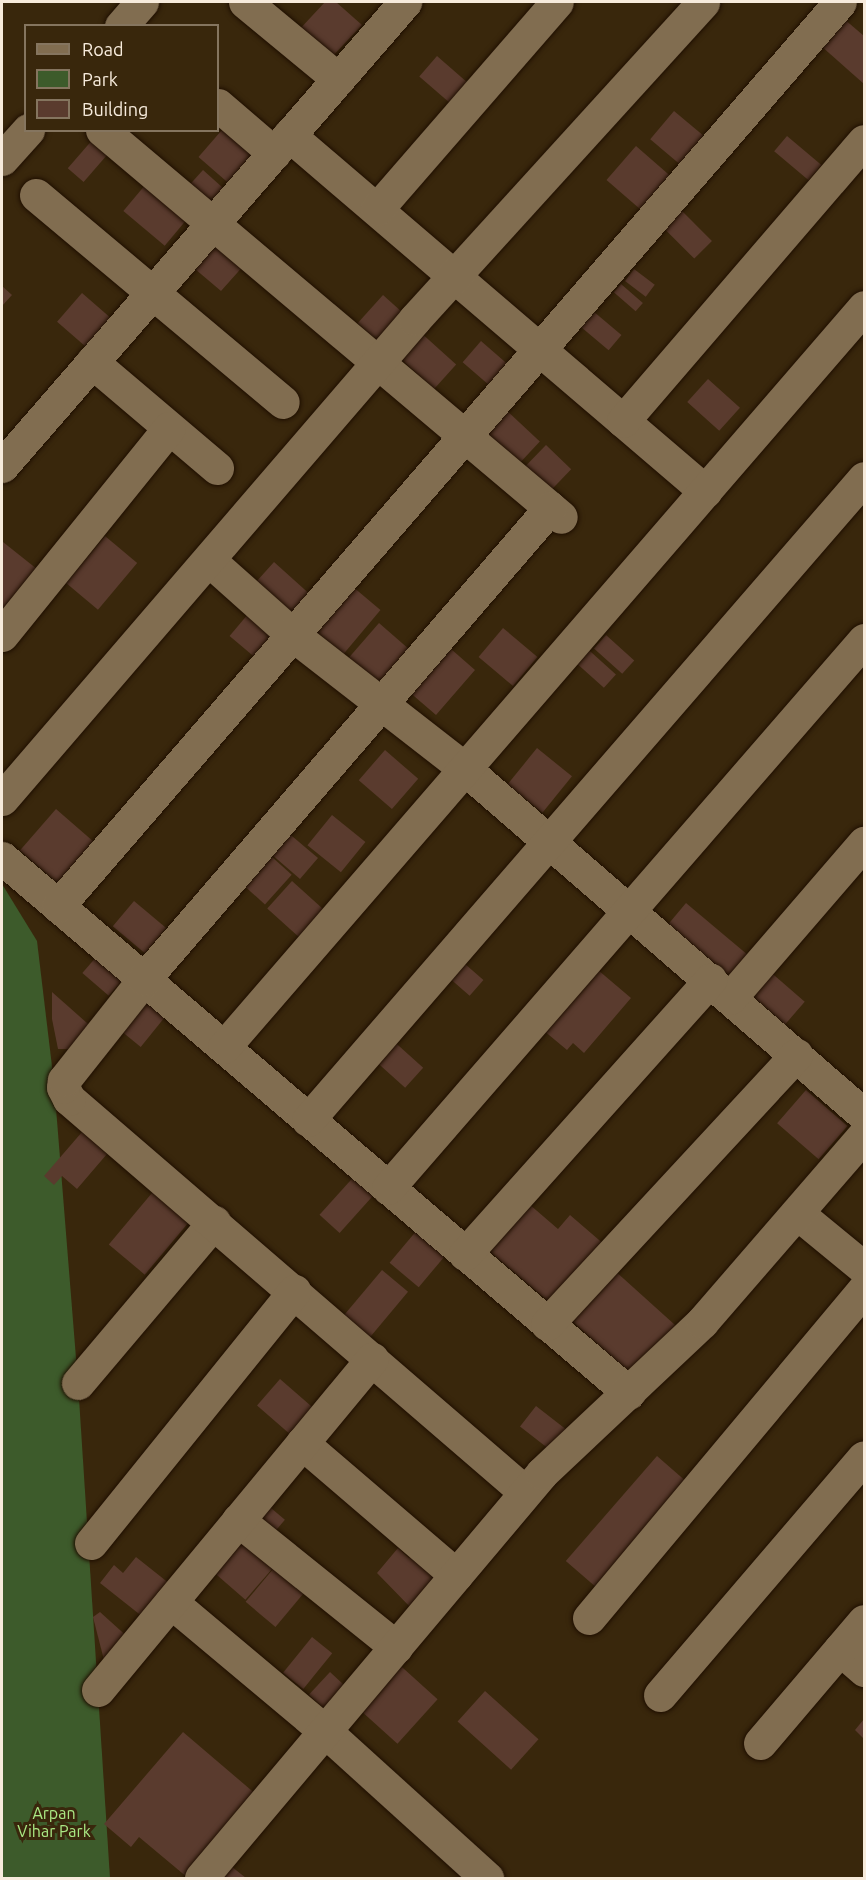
<!DOCTYPE html>
<style>
body{margin:0}
#map{position:relative;width:866px;height:1880px;overflow:hidden;background:#39270c;font-family:Ubuntu,sans-serif}
div>[style]{position:absolute}
.green>*{inset:0;background:#3d5b2b}
.building>*{inset:0;background:#5a3b2e;transform-origin:0 0}
.roads{filter:drop-shadow(0 0 2px #1f0f00) drop-shadow(0 0 2px #1f0f00)}
.minor>*{height:33px;margin:-16.5px;padding:0 16.5px;transform-origin:16.5px;border-radius:16.5px;background:#816d50}
span{translate:-50% -50%;white-space:nowrap;text-align:center;line-height:1.15;-webkit-text-stroke:6px #39270c;paint-order:stroke}
.park-label{font-size:16px;color:#aae884}
.frame{position:absolute;inset:0;border:3px solid #f7ebdc;pointer-events:none}
.legend{position:absolute;left:24px;top:24px;width:195px;height:108px;box-sizing:border-box;background:#39270c;border:2px solid #85755f;margin:0;padding:8px 10px;list-style:none;font-size:18px;color:#f7ebdc}
.legend li{display:flex;align-items:center;gap:12px;height:30px}
.legend b{width:30px;border:2px solid #85755f}
</style>
<div id="map">
<div class="green">
<i style="clip-path:polygon(2px 884px,37px 941px,54px 1083px,78px 1383px,110px 1878px,2px 1878px)"></i>
</div>
<div class="building">
<i style="clip-path:polygon(325px 2px,336px 2px,362px 25px,330px 59px,298px 31px)"></i>
<i style="clip-path:polygon(843px 18px,864px 36px,864px 84px,820px 45px)"></i>
<i style="left:437px;top:56px;width:46px;height:27px;rotate:41deg"></i>
<i style="left:674px;top:111px;width:48px;height:37px;rotate:40deg"></i>
<i style="left:228px;top:123px;width:40px;height:45px;rotate:41deg"></i>
<i style="left:787px;top:136px;width:45px;height:20px;rotate:40deg"></i>
<i style="left:94px;top:138px;width:21px;height:40px;rotate:41deg"></i>
<i style="left:636px;top:146px;width:49px;height:45px;rotate:41deg"></i>
<i style="left:203px;top:170px;width:36px;height:20px;rotate:42deg"></i>
<i style="left:151px;top:178px;width:54px;height:43px;rotate:40deg"></i>
<i style="left:678px;top:207px;width:48px;height:25px;rotate:45deg"></i>
<i style="clip-path:polygon(215px 235px,246px 263px,221px 291px,195px 269px,209px 253px,203px 248px)"></i>
<i style="left:634px;top:269px;width:26px;height:15px;rotate:37deg"></i>
<i style="left:621px;top:284px;width:29px;height:11px;rotate:41deg"></i>
<i style="clip-path:polygon(2px 286px,12px 295px,2px 306px)"></i>
<i style="left:82px;top:293px;width:48px;height:38px;rotate:41deg"></i>
<i style="left:383px;top:295px;width:39px;height:38px;rotate:42deg"></i>
<i style="left:587px;top:306px;width:45px;height:20px;rotate:40deg"></i>
<i style="left:419px;top:331px;width:50px;height:33px;rotate:42deg"></i>
<i style="left:481px;top:341px;width:44px;height:28px;rotate:41deg"></i>
<i style="left:708px;top:379px;width:43px;height:31px;rotate:42deg"></i>
<i style="left:504px;top:408px;width:49px;height:38px;rotate:43deg"></i>
<i style="left:546px;top:445px;width:35px;height:37px;rotate:44deg"></i>
<i style="left:105px;top:536px;width:42px;height:61px;rotate:40deg"></i>
<i style="clip-path:polygon(3px 542px,47px 577px,2px 633px,2px 544px)"></i>
<i style="left:274px;top:562px;width:58px;height:39px;rotate:42deg"></i>
<i style="left:346px;top:581px;width:45px;height:62px;rotate:40deg"></i>
<i style="left:254px;top:607px;width:45px;height:38px;rotate:40deg"></i>
<i style="left:379px;top:623px;width:46px;height:49px;rotate:41deg"></i>
<i style="left:503px;top:628px;width:45px;height:38px;rotate:40deg"></i>
<i style="left:606px;top:635px;width:38px;height:18px;rotate:42deg"></i>
<i style="clip-path:polygon(435px 643px,447px 654px,451px 649px,475px 670px,436px 715px,400px 684px)"></i>
<i style="left:581px;top:643px;width:47px;height:18px;rotate:42deg"></i>
<i style="left:537px;top:748px;width:45px;height:47px;rotate:39deg"></i>
<i style="left:385px;top:750px;width:44px;height:40px;rotate:41deg"></i>
<i style="left:56px;top:809px;width:53px;height:55px;rotate:41deg"></i>
<i style="left:332px;top:815px;width:43px;height:39px;rotate:39deg"></i>
<i style="clip-path:polygon(286px 831px,318px 858px,300px 879px,263px 847px)"></i>
<i style="left:262px;top:848px;width:40px;height:40px;rotate:42deg"></i>
<i style="left:292px;top:881px;width:47px;height:37px;rotate:42deg"></i>
<i style="left:134px;top:901px;width:42px;height:33px;rotate:40deg"></i>
<i style="left:686px;top:903px;width:87px;height:28px;rotate:40deg"></i>
<i style="left:104px;top:948px;width:35px;height:33px;rotate:41deg"></i>
<i style="left:457px;top:957px;width:35px;height:21px;rotate:41deg"></i>
<i style="left:767px;top:969px;width:50px;height:30px;rotate:41deg"></i>
<i style="clip-path:polygon(598px 970px,631px 998px,584px 1053px,573px 1043px,567px 1050px,537px 1025px)"></i>
<i style="left:145px;top:986px;width:35px;height:50px;rotate:39deg"></i>
<i style="clip-path:polygon(52px 992px,96px 1031px,79px 1049px,58px 1049px,52px 1019px)"></i>
<i style="left:389px;top:1037px;width:46px;height:27px;rotate:42deg"></i>
<i style="left:806px;top:1090px;width:55px;height:44px;rotate:41deg"></i>
<i style="clip-path:polygon(82px 1132px,107px 1154px,77px 1189px,62px 1176px,54px 1185px,44px 1176px)"></i>
<i style="left:359px;top:1171px;width:27px;height:59px;rotate:42deg"></i>
<i style="left:157px;top:1187px;width:47px;height:75px;rotate:40deg"></i>
<i style="clip-path:polygon(522px 1198px,558px 1229px,570px 1215px,606px 1246px,555px 1307px,482px 1245px)"></i>
<i style="left:423px;top:1223px;width:38px;height:52px;rotate:40deg"></i>
<i style="left:382px;top:1270px;width:34px;height:68px;rotate:40deg"></i>
<i style="left:614px;top:1270px;width:90px;height:66px;rotate:42deg"></i>
<i style="left:280px;top:1379px;width:56px;height:35px;rotate:41deg"></i>
<i style="left:536px;top:1406px;width:42px;height:26px;rotate:38deg"></i>
<i style="left:657px;top:1456px;width:41px;height:139px;rotate:41deg"></i>
<i style="left:265px;top:1503px;width:26px;height:22px;rotate:40deg"></i>
<i style="left:246px;top:1538px;width:40px;height:47px;rotate:41deg"></i>
<i style="clip-path:polygon(420px 1546px,447px 1569px,412px 1609px,377px 1573px,398px 1548px,409px 1558px)"></i>
<i style="clip-path:polygon(136px 1557px,175px 1588px,148px 1621px,100px 1583px,114px 1565px,123px 1573px)"></i>
<i style="left:279px;top:1562px;width:39px;height:52px;rotate:40deg"></i>
<i style="clip-path:polygon(100px 1612px,131px 1640px,106px 1668px,93px 1617px)"></i>
<i style="left:312px;top:1637px;width:26px;height:46px;rotate:39deg"></i>
<i style="left:393px;top:1659px;width:60px;height:60px;rotate:42deg"></i>
<i style="left:330px;top:1672px;width:21px;height:31px;rotate:43deg"></i>
<i style="left:485px;top:1691px;width:72px;height:41px;rotate:42deg"></i>
<i style="clip-path:polygon(864px 1719px,864px 1739px,855px 1730px)"></i>
<i style="clip-path:polygon(183px 1732px,258px 1796px,188px 1878px,139px 1837px,131px 1847px,104px 1824px)"></i>
<i style="clip-path:polygon(222px 1859px,246px 1878px,205px 1878px)"></i>
</div>
<div class="roads">
<div class="minor">
<i style="left:245px;top:2px;width:121px;rotate:39.6deg"></i>
<i style="left:121px;top:26px;width:32px;rotate:-49deg"></i>
<i style="left:218px;top:105px;width:74px;rotate:40.6deg"></i>
<i style="left:102px;top:130px;width:600px;rotate:40.14deg"></i>
<i style="left:289px;top:135px;width:548px;rotate:40.56deg"></i>
<i style="left:2px;top:159px;width:39px;rotate:-48deg"></i>
<i style="left:36px;top:195px;width:322px;rotate:40deg"></i>
<i style="left:377px;top:209px;width:274px;rotate:-49deg"></i>
<i style="left:92px;top:362px;width:164px;rotate:40.3deg"></i>
<i style="left:623px;top:421px;width:369px;rotate:-49.3deg"></i>
<i style="left:2px;top:466px;width:615px;rotate:-49.02deg"></i>
<i style="left:210px;top:561px;width:111px;rotate:41.7deg"></i>
<i style="left:293px;top:635px;width:218px;rotate:37.9deg"></i>
<i style="left:465px;top:769px;width:528px;rotate:40.93deg"></i>
<i style="left:2px;top:635px;width:266px;rotate:-51.1deg"></i>
<i style="left:2px;top:799px;width:633px;rotate:-49.29deg"></i>
<i style="left:415px;top:319px;width:428px;rotate:-47.7deg"></i>
<i style="left:2px;top:858px;width:824px;rotate:40.47deg"></i>
<i style="left:58px;top:906px;width:1195px;rotate:-49.14deg"></i>
<i style="left:730px;top:998px;width:205px;rotate:-49.2deg"></i>
<i style="left:224px;top:1047px;width:978px;rotate:-49.14deg"></i>
<i style="left:308px;top:1120px;width:849px;rotate:-49.11deg"></i>
<i style="left:388px;top:1188px;width:726px;rotate:-49.02deg"></i>
<i style="left:797px;top:1213px;width:87px;rotate:39.4deg"></i>
<i style="left:465px;top:1254px;width:368px;rotate:-48.2deg"></i>
<i style="left:547px;top:1324px;width:367px;rotate:-47.2deg"></i>
<i style="left:78px;top:1383px;width:211px;rotate:-49.8deg"></i>
<i style="left:302px;top:1443px;width:203px;rotate:40.6deg"></i>
<i style="left:525px;top:1492px;width:602px;rotate:-139.24deg"></i>
<i style="left:69px;top:1099px;width:13px;rotate:-117deg"></i>
<i style="left:63px;top:1087px;width:7px;rotate:-82deg"></i>
<i style="left:64px;top:1080px;width:129px;rotate:-51.6deg"></i>
<i style="left:144px;top:979px;width:622px;rotate:-49.24deg"></i>
<i style="left:238px;top:1520px;width:203px;rotate:38.8deg"></i>
<i style="left:91px;top:1543px;width:324px;rotate:-51.1deg"></i>
<i style="left:171px;top:1602px;width:201px;rotate:40deg"></i>
<i style="left:325px;top:1731px;width:219px;rotate:42.2deg"></i>
<i style="left:589px;top:1618px;width:429px;rotate:-50.1deg"></i>
<i style="left:840px;top:1649px;width:32px;rotate:41deg"></i>
<i style="left:98px;top:1690px;width:430px;rotate:-50.4deg"></i>
<i style="left:660px;top:1695px;width:313px;rotate:-49.4deg"></i>
<i style="left:760px;top:1743px;width:160px;rotate:-49.6deg"></i>
<i style="left:201px;top:1878px;width:529px;rotate:-49.9deg"></i>
<i style="left:542px;top:1473px;width:220px;rotate:-43.3deg"></i>
<i style="left:702px;top:1322px;width:247px;rotate:-49.1deg"></i>
</div>
</div>
<div class="park-label">
<span style="left:54px;top:1822px">Arpan<br>Vihar Park</span>
</div>
<div class="frame"></div>
<ul class="legend">
<li><b style="height:8px;background:#816d50"></b>Road</li>
<li><b style="height:16px;background:#3d5b2b"></b>Park</li>
<li><b style="height:16px;background:#5a3b2e"></b>Building</li>
</ul>
</div>
